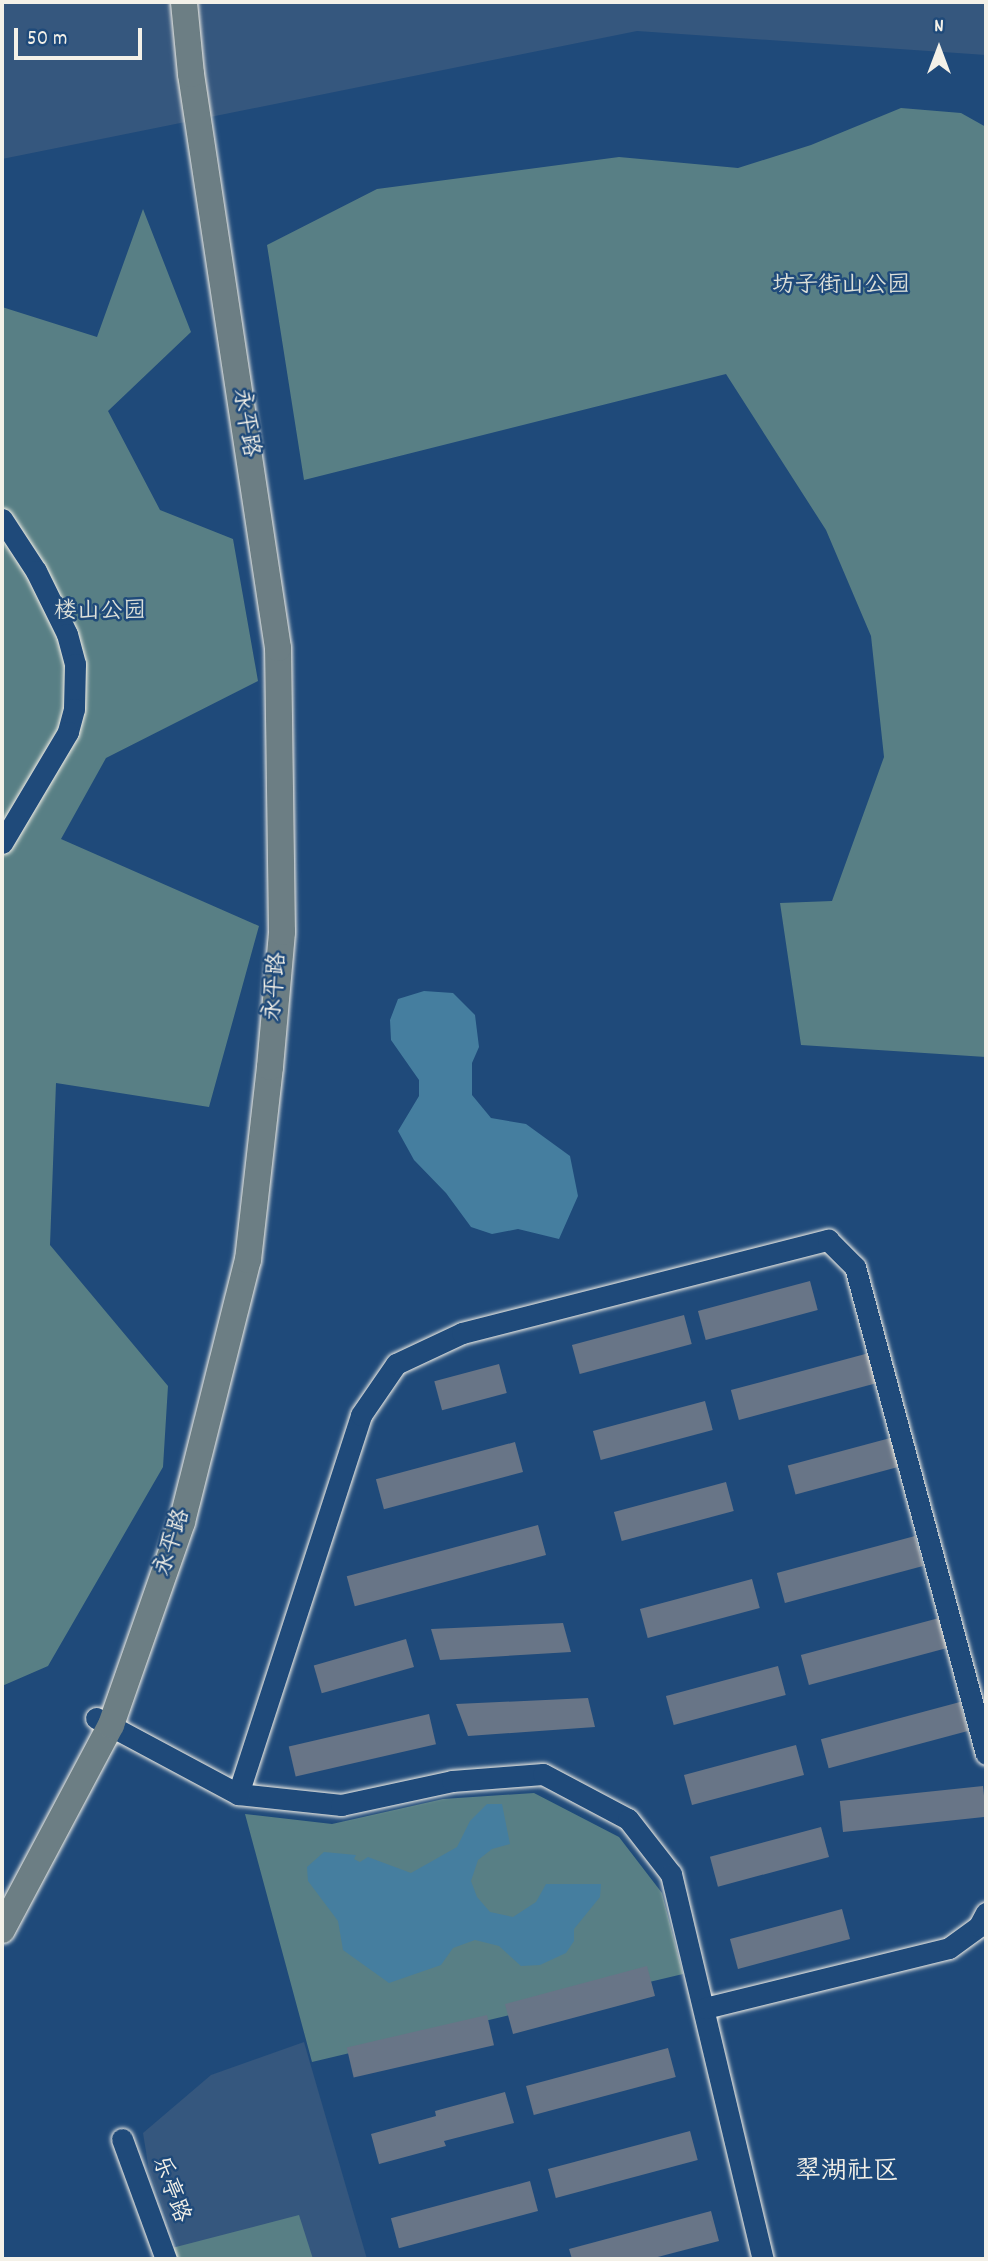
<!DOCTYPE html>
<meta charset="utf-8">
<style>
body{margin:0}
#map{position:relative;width:988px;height:2261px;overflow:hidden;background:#1f4a7a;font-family:Dekko,"LXGW WenKai TC",sans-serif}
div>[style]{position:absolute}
.built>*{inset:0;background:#35577e}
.green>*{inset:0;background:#587f85}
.water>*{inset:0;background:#457e9f}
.building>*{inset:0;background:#687587;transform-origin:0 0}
.roads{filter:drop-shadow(0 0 2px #f4f1e8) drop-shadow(0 0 2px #f4f1e8)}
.minor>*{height:21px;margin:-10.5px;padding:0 10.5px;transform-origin:10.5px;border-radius:10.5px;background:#1f4a7a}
.major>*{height:26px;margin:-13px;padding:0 13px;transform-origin:13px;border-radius:13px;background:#6c7e84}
span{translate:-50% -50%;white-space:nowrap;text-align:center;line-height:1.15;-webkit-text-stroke:5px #1f4a7a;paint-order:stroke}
.park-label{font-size:23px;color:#dde0d9}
.street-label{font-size:23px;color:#f4f1e8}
.quarter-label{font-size:26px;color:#f4f1e8}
.frame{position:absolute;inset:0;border:4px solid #f4f1e8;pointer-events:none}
.north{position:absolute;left:904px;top:14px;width:70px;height:70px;-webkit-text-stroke:5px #1f4a7a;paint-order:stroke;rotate:0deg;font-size:19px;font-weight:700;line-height:28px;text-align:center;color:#f4f1e8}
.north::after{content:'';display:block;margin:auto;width:24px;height:32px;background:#f4f1e8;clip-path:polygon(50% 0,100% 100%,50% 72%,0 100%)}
.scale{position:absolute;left:14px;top:28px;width:128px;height:32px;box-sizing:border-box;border:4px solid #f4f1e8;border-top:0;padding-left:9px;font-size:21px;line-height:24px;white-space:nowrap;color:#f4f1e8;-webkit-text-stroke:5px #1f4a7a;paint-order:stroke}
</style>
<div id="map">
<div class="built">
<i style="clip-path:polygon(2px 2px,986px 2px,986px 55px,637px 31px,2px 159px)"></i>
<i style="clip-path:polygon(304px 2042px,367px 2259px,182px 2259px,149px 2170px,143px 2133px,211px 2075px)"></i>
</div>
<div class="green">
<i style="clip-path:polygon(901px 108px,961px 113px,986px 127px,986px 1057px,801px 1045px,780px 903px,832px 901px,884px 757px,871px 636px,826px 530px,726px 374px,304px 480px,267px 245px,377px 189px,619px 157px,738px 168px,811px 145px)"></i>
<i style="clip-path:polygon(143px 209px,191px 332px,108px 411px,160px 510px,233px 539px,258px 681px,106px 758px,61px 839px,259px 926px,209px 1107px,56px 1083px,50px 1245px,168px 1386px,163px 1467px,48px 1666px,2px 1686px,2px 307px,97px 337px)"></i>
<i style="clip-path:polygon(534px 1793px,619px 1837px,662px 1893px,683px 1974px,312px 2062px,245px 1814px,332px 1824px,443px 1799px)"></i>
<i style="clip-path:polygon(299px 2215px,313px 2259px,176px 2259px,172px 2248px)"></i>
</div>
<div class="water">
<i style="clip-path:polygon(424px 991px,453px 993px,475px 1015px,479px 1047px,472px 1063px,472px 1095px,491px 1118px,526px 1124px,570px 1156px,578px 1196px,559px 1239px,518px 1229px,492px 1234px,471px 1227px,446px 1193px,414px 1160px,398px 1131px,419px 1096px,419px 1080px,391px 1040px,390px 1020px,398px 999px)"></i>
<i style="clip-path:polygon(487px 1804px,502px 1804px,510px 1844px,492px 1849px,478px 1860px,471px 1881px,477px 1897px,490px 1912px,513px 1917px,536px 1902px,546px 1884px,601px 1884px,600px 1897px,574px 1929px,574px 1941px,566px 1953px,540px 1965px,521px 1966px,499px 1946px,475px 1940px,453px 1948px,441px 1965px,389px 1983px,343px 1950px,338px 1921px,308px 1881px,307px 1867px,324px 1852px,356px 1855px,354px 1859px,360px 1862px,368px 1857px,411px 1873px,457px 1847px,470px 1821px)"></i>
</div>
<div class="building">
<i style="left:810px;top:1281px;width:30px;height:116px;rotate:75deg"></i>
<i style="left:684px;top:1315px;width:30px;height:116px;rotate:75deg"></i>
<i style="left:869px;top:1353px;width:31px;height:143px;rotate:75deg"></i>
<i style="left:499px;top:1364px;width:30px;height:67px;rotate:75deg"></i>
<i style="left:705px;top:1401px;width:30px;height:116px;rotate:75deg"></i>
<i style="left:894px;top:1437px;width:30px;height:110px;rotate:75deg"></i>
<i style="left:515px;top:1442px;width:31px;height:144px;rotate:75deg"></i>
<i style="left:726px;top:1482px;width:30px;height:116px;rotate:75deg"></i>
<i style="left:538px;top:1525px;width:31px;height:198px;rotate:75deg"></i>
<i style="left:915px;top:1536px;width:31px;height:143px;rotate:75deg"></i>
<i style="left:752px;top:1579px;width:30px;height:116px;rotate:75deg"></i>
<i style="left:939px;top:1618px;width:31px;height:143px;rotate:75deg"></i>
<i style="clip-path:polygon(563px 1623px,571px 1652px,440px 1660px,431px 1629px)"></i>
<i style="left:406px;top:1639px;width:29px;height:96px;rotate:74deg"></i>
<i style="left:778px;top:1666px;width:30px;height:116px;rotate:75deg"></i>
<i style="clip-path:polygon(588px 1698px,595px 1727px,468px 1736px,456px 1704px)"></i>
<i style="left:960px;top:1702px;width:30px;height:144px;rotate:75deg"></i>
<i style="left:429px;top:1714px;width:31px;height:144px;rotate:77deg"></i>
<i style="left:796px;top:1745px;width:31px;height:116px;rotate:75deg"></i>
<i style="left:983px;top:1786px;width:31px;height:144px;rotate:84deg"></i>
<i style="left:821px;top:1827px;width:31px;height:115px;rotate:75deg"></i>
<i style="left:842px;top:1909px;width:31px;height:116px;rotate:75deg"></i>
<i style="left:647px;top:1966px;width:31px;height:147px;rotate:75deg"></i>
<i style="left:487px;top:2015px;width:31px;height:144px;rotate:77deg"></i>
<i style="left:668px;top:2048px;width:30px;height:147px;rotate:75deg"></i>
<i style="clip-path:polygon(505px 2092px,514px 2123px,444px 2141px,446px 2146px,379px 2164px,371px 2134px,436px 2116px,435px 2111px)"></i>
<i style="left:690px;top:2131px;width:30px;height:147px;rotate:75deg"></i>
<i style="left:530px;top:2181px;width:31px;height:144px;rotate:75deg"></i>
<i style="clip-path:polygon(711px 2211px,719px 2241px,650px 2259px,572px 2259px,569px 2249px)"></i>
</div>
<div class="roads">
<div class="minor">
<i style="left:2px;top:519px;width:62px;rotate:56.8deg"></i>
<i style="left:36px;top:571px;width:70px;rotate:63.8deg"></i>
<i style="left:67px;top:634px;width:31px;rotate:75deg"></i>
<i style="left:75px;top:664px;width:45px;rotate:91.3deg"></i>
<i style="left:74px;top:709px;width:24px;rotate:105deg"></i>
<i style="left:68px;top:732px;width:129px;rotate:120.7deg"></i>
<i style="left:96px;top:1718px;width:161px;rotate:28.2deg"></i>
<i style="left:238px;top:1794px;width:104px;rotate:6.1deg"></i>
<i style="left:341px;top:1805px;width:114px;rotate:-12.2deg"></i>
<i style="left:452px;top:1781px;width:91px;rotate:-4.4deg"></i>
<i style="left:543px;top:1774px;width:96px;rotate:27.9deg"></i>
<i style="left:628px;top:1819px;width:70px;rotate:52deg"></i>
<i style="left:671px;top:1874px;width:396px;rotate:76.6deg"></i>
<i style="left:238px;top:1794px;width:398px;rotate:-72deg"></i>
<i style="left:361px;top:1415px;width:62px;rotate:-55.5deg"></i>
<i style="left:396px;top:1364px;width:73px;rotate:-25.2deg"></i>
<i style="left:462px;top:1333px;width:378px;rotate:-14.3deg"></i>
<i style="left:828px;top:1240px;width:38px;rotate:45deg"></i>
<i style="left:855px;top:1267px;width:504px;rotate:74.94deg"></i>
<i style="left:705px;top:2008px;width:251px;rotate:-13.8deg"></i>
<i style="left:949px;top:1948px;width:37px;rotate:-36deg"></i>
<i style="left:979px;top:1926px;width:15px;rotate:-62deg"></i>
<i style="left:122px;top:2139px;width:128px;rotate:69.9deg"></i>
</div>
<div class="major">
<i style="left:2px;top:1930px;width:232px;rotate:-62deg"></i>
<i style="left:111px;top:1725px;width:215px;rotate:-70.7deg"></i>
<i style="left:182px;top:1522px;width:270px;rotate:-75.9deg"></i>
<i style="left:248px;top:1260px;width:194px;rotate:-83.5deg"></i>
<i style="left:270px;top:1067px;width:136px;rotate:-84.9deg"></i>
<i style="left:282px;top:932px;width:284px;rotate:-90.8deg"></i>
<i style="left:278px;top:648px;width:581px;rotate:-98.62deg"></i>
<i style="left:191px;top:74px;width:72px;rotate:-95.6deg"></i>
</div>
</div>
<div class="park-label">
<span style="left:841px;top:287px">坊子街山公园</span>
<span style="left:100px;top:613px">楼山公园</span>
</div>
<div class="street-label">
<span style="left:244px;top:423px;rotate:81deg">永平路</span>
<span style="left:277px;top:987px;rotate:-85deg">永平路</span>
<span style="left:174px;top:1543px;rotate:-72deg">永平路</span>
<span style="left:169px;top:2190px;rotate:70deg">乐亭路</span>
</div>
<div class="quarter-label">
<span style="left:847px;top:2173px">翠湖社区</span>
</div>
<div class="frame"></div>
<div class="north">N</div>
<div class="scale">50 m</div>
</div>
